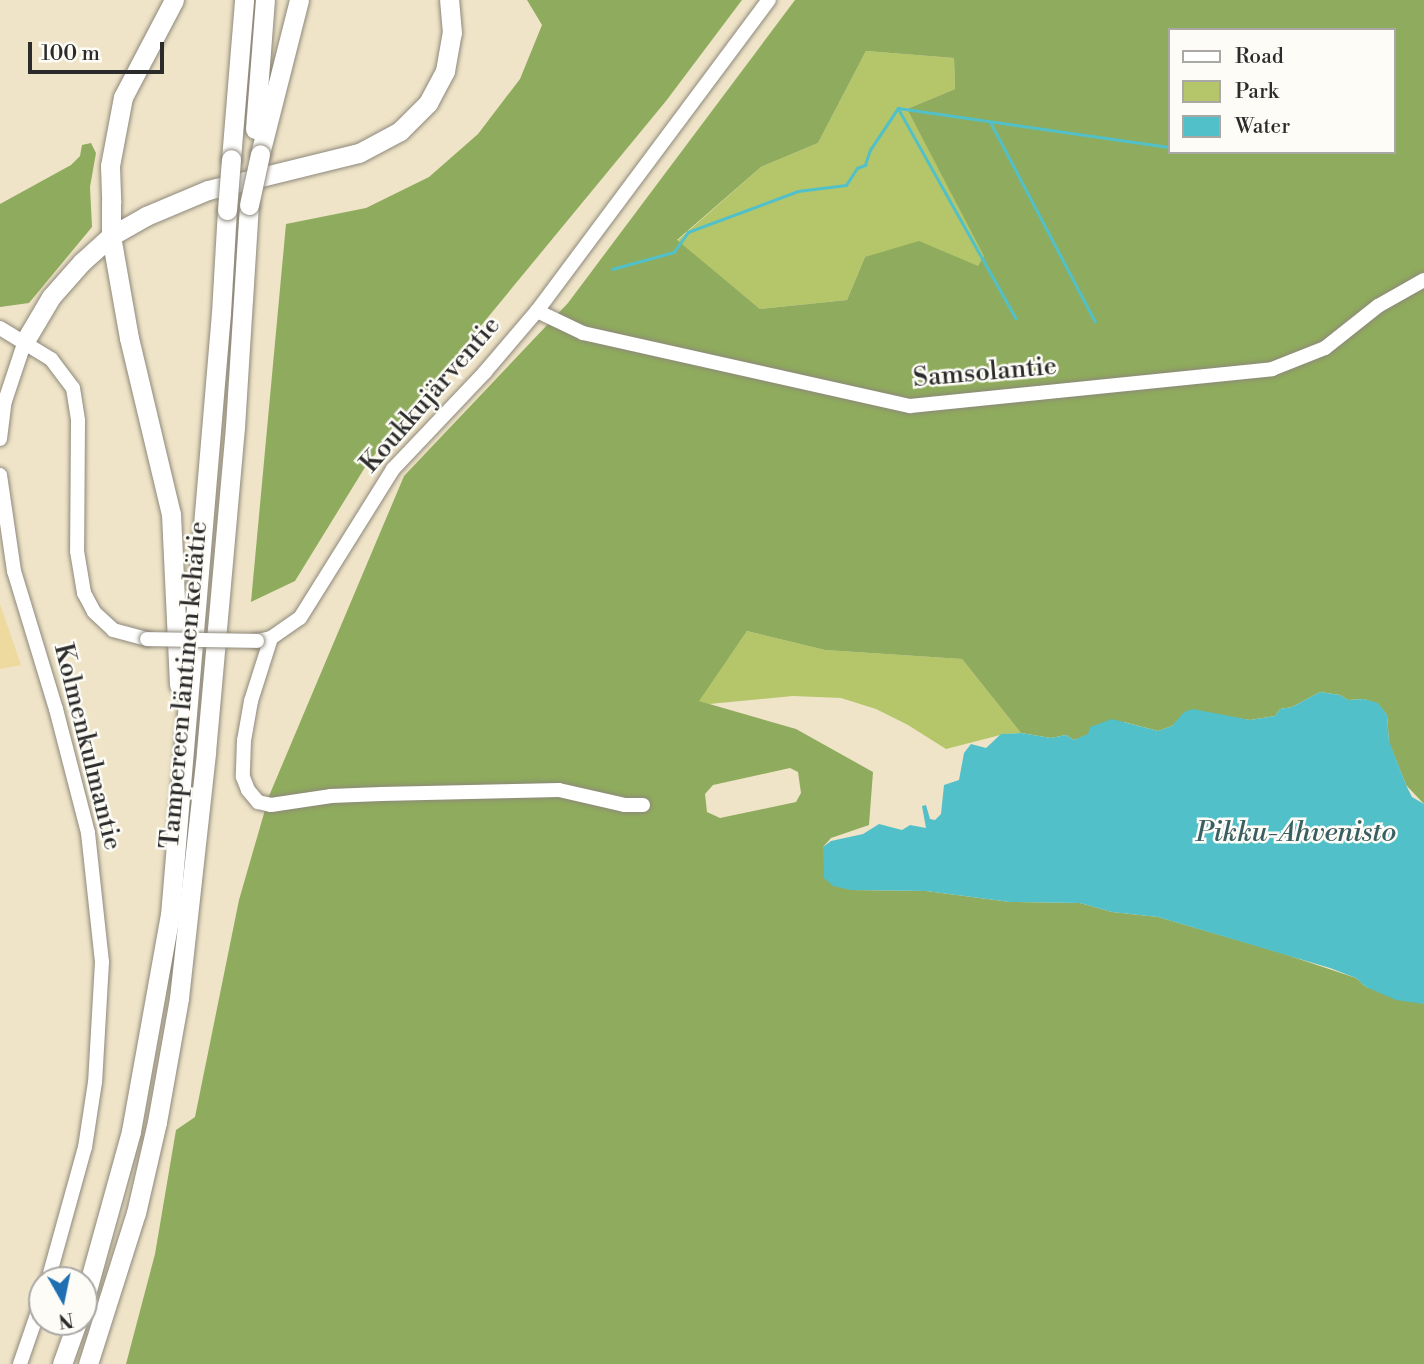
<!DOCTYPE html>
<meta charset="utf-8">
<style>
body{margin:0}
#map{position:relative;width:1424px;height:1364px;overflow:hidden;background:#efe4c8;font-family:"Libre Bodoni",serif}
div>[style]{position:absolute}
.green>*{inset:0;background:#b4c669}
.forest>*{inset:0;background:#8fab5d}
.sand>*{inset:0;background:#eeda9e}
.water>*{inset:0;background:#52c0c9}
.stream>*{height:2.5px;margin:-1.25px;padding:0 1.25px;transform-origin:1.25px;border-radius:1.25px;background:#52c0c9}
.roads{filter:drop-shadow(0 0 2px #8d887a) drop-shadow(0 0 2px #8d887a)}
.minor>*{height:14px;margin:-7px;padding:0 7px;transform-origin:7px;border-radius:7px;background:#fff}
.highway>*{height:19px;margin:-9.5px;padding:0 9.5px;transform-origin:9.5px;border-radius:9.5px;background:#fff}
.bridges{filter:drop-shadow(0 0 2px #8d887a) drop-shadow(0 0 2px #8d887a)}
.minor-bridge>*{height:14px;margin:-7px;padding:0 7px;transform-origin:7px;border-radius:7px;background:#fff}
.highway-bridge>*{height:19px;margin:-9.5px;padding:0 9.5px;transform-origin:9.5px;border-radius:9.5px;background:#fff}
span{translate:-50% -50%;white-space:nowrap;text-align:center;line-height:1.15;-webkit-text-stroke:5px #fdfcf7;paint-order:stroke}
.street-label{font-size:26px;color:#2b2b2b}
.water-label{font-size:28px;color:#395f62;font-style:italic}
.legend{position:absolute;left:1168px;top:28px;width:228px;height:126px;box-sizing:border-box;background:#fdfcf7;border:2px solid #a9a8a5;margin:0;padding:9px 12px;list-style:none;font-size:21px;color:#2b2b2b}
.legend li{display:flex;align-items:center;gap:14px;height:35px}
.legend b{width:35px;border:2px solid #a9a8a5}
.north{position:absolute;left:28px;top:1266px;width:70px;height:70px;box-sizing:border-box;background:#fdfcf7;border:2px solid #a9a8a5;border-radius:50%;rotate:171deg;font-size:19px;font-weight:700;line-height:28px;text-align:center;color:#2b2b2b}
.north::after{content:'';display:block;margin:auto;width:24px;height:32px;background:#1f6fb2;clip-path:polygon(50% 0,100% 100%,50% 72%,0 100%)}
.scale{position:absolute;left:28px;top:42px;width:136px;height:32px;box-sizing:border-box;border:4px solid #2b2b2b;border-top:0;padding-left:9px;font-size:21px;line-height:24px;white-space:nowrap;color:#2b2b2b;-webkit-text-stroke:5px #fdfcf7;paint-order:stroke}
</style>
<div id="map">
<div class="green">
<i style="clip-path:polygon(866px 51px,954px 58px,955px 89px,907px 109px,985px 256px,978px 266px,865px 257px,847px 300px,760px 309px,677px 241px,761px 167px,818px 143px)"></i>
<i style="clip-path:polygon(747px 631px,825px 650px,962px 659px,1021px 733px,1004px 734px,946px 749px,908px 725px,876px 709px,841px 698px,793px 696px,709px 704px,698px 701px)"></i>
</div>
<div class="forest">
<i style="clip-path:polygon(527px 0,742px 0,666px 101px,367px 464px,295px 581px,251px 602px,286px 224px,366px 208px,429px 177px,478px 134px,520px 79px,542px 25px)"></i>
<i style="clip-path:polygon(evenodd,795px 0,1424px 0,1424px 804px,1406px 785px,1389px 742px,1387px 715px,1378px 704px,1364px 699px,1348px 700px,1340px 695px,1327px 693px,1320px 692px,1292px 707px,1280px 709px,1275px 716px,1250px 720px,1222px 716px,1181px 718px,1172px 726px,1158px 731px,1124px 722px,1074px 740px,1066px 735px,1051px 738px,1021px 733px,962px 659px,825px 650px,747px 631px,699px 701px,796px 729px,873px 772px,869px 825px,831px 838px,823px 847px,852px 890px,926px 891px,1010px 902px,1080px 903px,1112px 912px,1158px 917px,1281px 953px,1356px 978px,1366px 987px,1424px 1004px,1424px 1364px,126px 1364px,155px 1254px,176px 1130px,195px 1117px,239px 900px,269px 796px,404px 476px,568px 303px,795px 0,1170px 30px,1394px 30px,1394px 152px,1170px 152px,1170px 30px,795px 0,866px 51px,954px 58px,955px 89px,907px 109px,984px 256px,978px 266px,919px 241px,865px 257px,847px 300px,760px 309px,677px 240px,761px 167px,818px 143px,866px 51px,795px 0,790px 768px,798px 772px,801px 793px,796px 802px,720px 818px,707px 812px,705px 794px,713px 785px,790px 768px)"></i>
<i style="clip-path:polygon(91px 143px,96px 153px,90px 187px,92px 227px,29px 303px,0 307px,0 204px,71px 165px,80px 156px,82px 145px)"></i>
</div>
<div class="sand">
<i style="clip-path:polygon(0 604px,21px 665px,0 669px)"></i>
</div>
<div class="water">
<i style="clip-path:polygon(1320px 692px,1340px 695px,1348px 700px,1364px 699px,1378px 703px,1387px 715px,1389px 741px,1406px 785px,1412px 797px,1424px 804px,1424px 1004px,1396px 1000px,1366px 987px,1356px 978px,1330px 968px,1158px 917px,1112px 912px,1080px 903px,1010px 902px,926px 891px,851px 890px,833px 886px,824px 878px,823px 847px,831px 841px,863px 834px,879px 824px,902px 830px,910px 825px,926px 828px,922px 806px,926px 805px,930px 819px,935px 820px,941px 814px,944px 785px,959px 780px,964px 753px,971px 744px,986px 748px,1001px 734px,1021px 733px,1051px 738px,1066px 735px,1074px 740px,1088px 734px,1090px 727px,1112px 719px,1158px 731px,1172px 726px,1184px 712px,1193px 709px,1250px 720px,1275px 716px,1280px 709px,1292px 707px)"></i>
</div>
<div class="stream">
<i style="left:898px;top:108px;width:275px;rotate:8.2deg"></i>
<i style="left:898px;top:108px;width:241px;rotate:60.7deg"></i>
<i style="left:991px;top:123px;width:224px;rotate:62.3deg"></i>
<i style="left:1208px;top:152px;width:1px"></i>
<i style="left:612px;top:269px;width:64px;rotate:-15.3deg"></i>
<i style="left:674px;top:252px;width:24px;rotate:-55deg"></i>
<i style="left:688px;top:232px;width:117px;rotate:-20.4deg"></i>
<i style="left:798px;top:191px;width:48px;rotate:-7.1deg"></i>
<i style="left:846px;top:185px;width:20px;rotate:-57deg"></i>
<i style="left:857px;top:168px;width:9px;rotate:-21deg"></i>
<i style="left:865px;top:165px;width:16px;rotate:-72deg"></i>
<i style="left:870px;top:150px;width:50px;rotate:-56.3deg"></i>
</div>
<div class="roads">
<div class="minor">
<i style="left:537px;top:311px;width:51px;rotate:25.6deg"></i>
<i style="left:583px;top:333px;width:335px;rotate:12.6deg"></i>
<i style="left:910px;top:406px;width:364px;rotate:-5.8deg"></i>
<i style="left:1272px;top:369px;width:57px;rotate:-21.6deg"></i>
<i style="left:1325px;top:348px;width:68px;rotate:-38.4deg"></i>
<i style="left:1378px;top:306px;width:53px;rotate:-29.5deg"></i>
<i style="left:0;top:328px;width:60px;rotate:31.3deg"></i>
<i style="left:51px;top:359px;width:36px;rotate:53deg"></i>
<i style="left:73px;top:388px;width:33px;rotate:81deg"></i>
<i style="left:78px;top:421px;width:130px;rotate:90.4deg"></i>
<i style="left:77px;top:551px;width:43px;rotate:80.5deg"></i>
<i style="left:84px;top:593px;width:21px;rotate:62deg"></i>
<i style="left:94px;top:612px;width:26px;rotate:43deg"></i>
<i style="left:113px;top:630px;width:35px;rotate:15deg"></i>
<i style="left:0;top:439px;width:38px;rotate:-83deg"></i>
<i style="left:5px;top:401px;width:63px;rotate:-71.6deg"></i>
<i style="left:0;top:475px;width:97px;rotate:81.7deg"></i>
<i style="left:14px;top:571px;width:144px;rotate:73.1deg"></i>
<i style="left:56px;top:709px;width:128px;rotate:75.5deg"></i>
<i style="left:88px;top:833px;width:130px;rotate:83.8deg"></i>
<i style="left:102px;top:962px;width:120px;rotate:93.3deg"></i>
<i style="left:95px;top:1082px;width:66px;rotate:98.7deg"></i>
<i style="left:85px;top:1147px;width:138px;rotate:105.5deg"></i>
<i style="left:271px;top:638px;width:66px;rotate:107.6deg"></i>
<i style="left:251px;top:701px;width:40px;rotate:100deg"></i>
<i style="left:244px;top:740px;width:37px;rotate:92deg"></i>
<i style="left:243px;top:777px;width:14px;rotate:69deg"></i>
<i style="left:248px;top:790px;width:16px;rotate:50deg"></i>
<i style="left:258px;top:802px;width:13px;rotate:13deg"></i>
<i style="left:271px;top:805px;width:61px;rotate:-8.5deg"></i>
<i style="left:331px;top:796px;width:50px;rotate:-2.3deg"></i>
<i style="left:381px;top:794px;width:178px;rotate:-1.3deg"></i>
<i style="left:559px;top:790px;width:68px;rotate:12.8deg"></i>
<i style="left:625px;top:805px;width:18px"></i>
<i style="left:257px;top:641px;width:14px;rotate:-12deg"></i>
<i style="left:271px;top:638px;width:35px;rotate:-35deg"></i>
<i style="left:300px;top:618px;width:176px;rotate:-58deg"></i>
<i style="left:393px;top:469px;width:134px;rotate:-46.5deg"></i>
<i style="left:485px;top:372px;width:80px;rotate:-49.6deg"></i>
<i style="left:537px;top:311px;width:388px;rotate:-53.3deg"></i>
<i style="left:20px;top:1364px;width:68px;rotate:-71deg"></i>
</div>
<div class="highway">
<i style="left:174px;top:0;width:110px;rotate:117.7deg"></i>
<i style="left:123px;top:97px;width:70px;rotate:100.7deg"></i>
<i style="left:110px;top:166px;width:37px;rotate:88deg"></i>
<i style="left:111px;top:203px;width:33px;rotate:90deg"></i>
<i style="left:111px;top:236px;width:104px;rotate:80deg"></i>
<i style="left:129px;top:338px;width:181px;rotate:76.6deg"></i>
<i style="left:171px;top:514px;width:171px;rotate:87.3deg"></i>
<i style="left:255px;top:129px;width:129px;rotate:-85.6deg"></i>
<i style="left:260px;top:154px;width:159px;rotate:-75.8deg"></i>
<i style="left:231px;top:159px;width:160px;rotate:-85.3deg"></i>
<i style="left:25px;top:341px;width:51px;rotate:-59.4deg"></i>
<i style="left:51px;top:297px;width:47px;rotate:-48.5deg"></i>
<i style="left:82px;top:262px;width:39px;rotate:-42deg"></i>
<i style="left:111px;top:236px;width:40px;rotate:-29.7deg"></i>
<i style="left:146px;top:216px;width:67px;rotate:-22.8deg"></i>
<i style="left:208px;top:190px;width:155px;rotate:-13.8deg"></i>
<i style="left:359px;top:153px;width:47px;rotate:-28.2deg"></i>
<i style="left:400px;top:131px;width:40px;rotate:-45deg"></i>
<i style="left:428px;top:103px;width:36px;rotate:-62deg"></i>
<i style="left:445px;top:71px;width:39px;rotate:-80deg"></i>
<i style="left:452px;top:33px;width:33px;rotate:-95deg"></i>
<i style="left:84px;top:1301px;width:176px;rotate:-74.5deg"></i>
<i style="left:131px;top:1131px;width:219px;rotate:-79.8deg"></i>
<i style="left:170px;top:915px;width:604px;rotate:-85.16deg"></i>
<i style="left:221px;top:313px;width:103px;rotate:-86.7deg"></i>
<i style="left:62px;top:1364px;width:45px;rotate:-70.3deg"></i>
<i style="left:88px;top:1364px;width:158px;rotate:-72.4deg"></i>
<i style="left:136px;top:1213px;width:93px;rotate:-77deg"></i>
<i style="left:157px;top:1122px;width:126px;rotate:-79.9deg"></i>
<i style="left:179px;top:998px;width:247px;rotate:-83.7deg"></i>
<i style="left:206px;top:752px;width:326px;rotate:-84.9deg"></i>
<i style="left:235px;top:427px;width:222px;rotate:-86.4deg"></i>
</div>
</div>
<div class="bridges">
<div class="minor-bridge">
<i style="left:147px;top:639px;width:110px;rotate:1deg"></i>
</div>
<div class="highway-bridge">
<i style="left:249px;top:205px;width:52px;rotate:-77.8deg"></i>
<i style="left:227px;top:210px;width:51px;rotate:-85.5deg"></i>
</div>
</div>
<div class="street-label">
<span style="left:985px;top:373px;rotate:-5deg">Samsolantie</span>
<span style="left:431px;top:395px;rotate:-49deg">Koukkujärventie</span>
<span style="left:185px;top:685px;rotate:-85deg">Tampereen läntinen kehätie</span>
<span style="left:87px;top:747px;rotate:76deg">Kolmenkulmantie</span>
</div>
<div class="water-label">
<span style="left:1296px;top:833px">Pikku-Ahvenisto</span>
</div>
<ul class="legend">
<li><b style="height:9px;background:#fff"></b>Road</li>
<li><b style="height:19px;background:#b4c669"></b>Park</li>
<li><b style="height:19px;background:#52c0c9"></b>Water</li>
</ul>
<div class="north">N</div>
<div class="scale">100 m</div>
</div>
